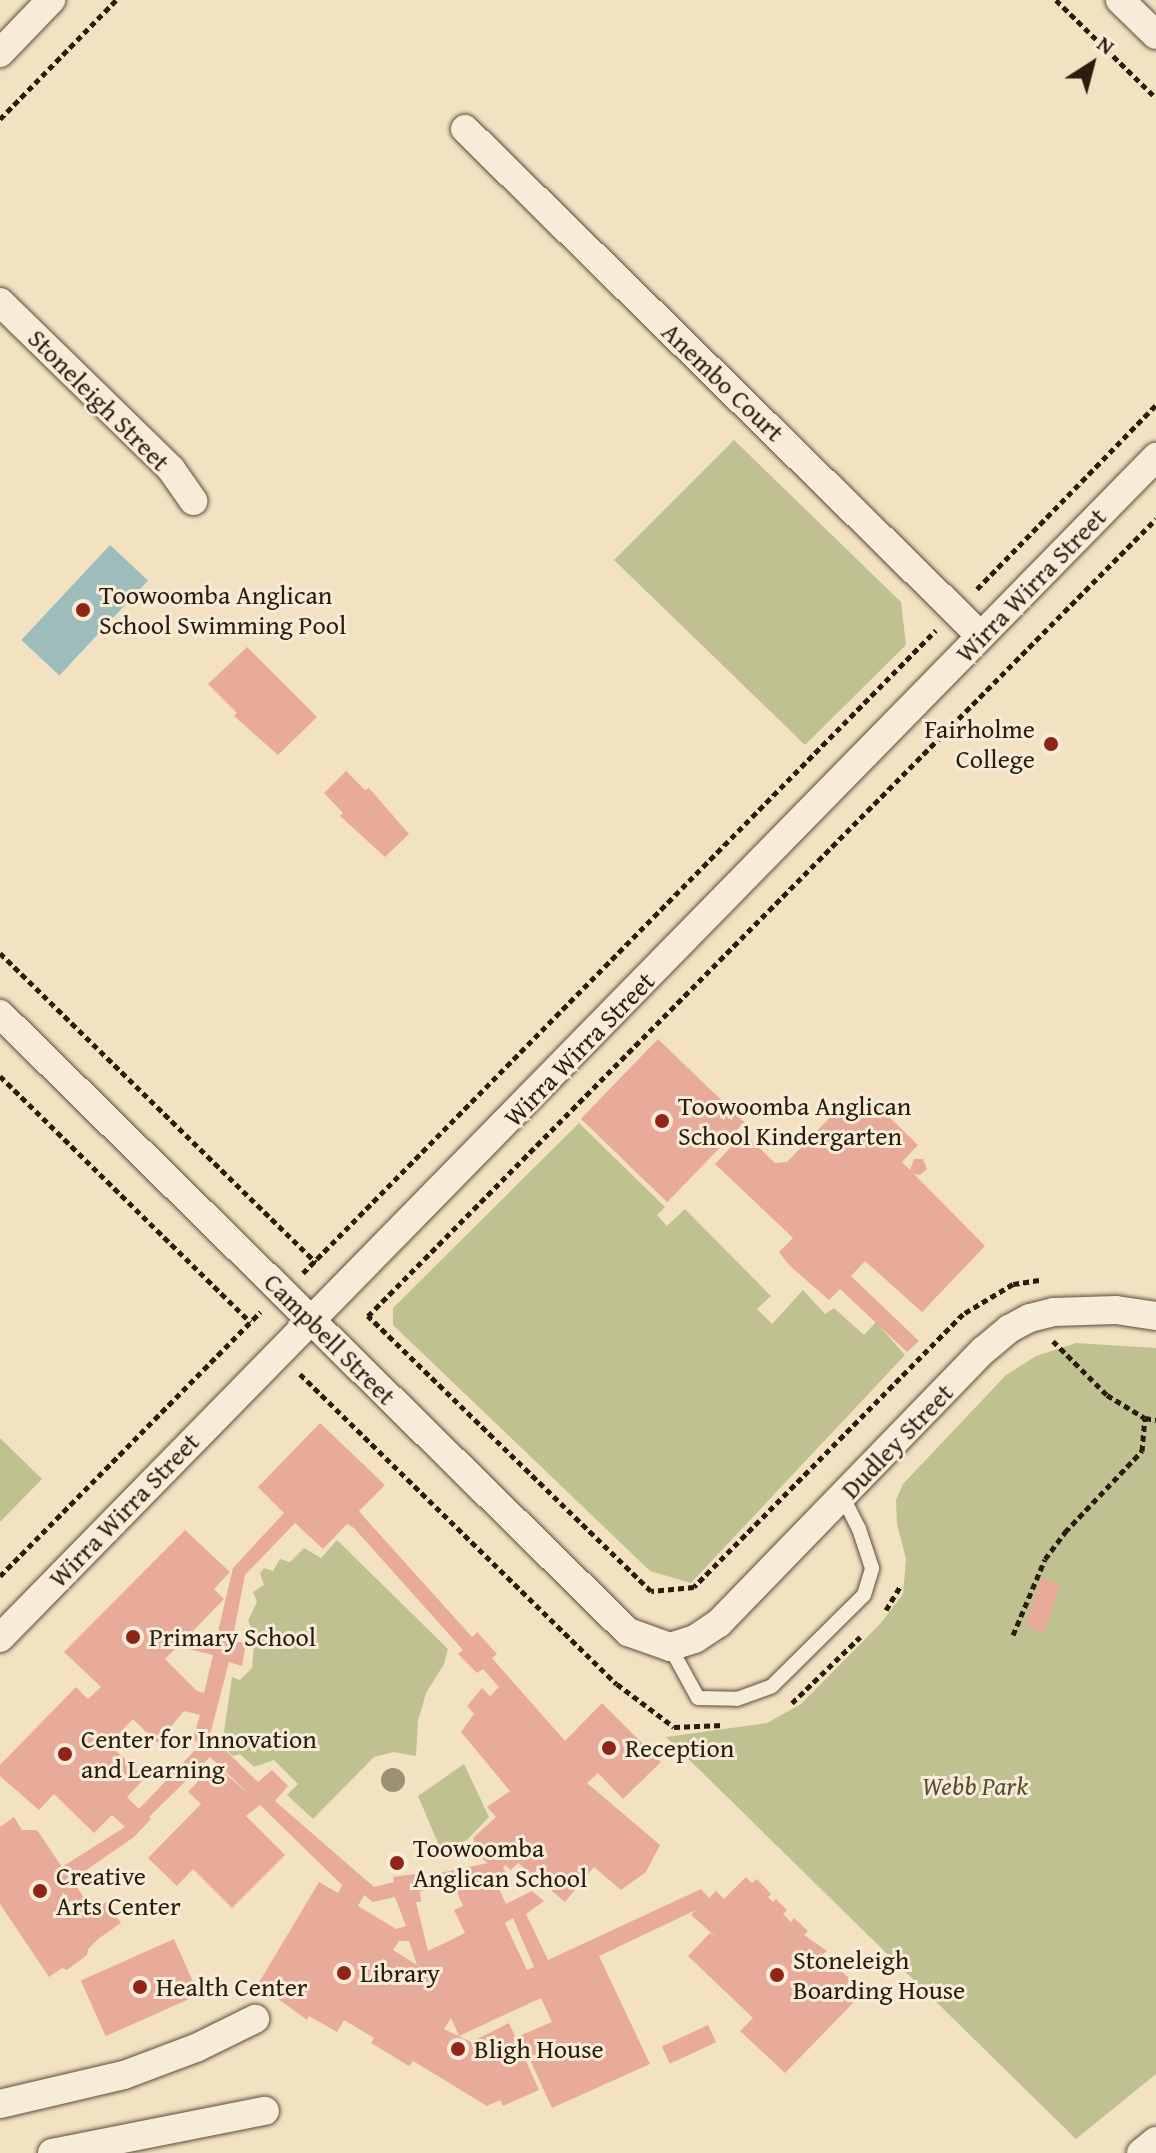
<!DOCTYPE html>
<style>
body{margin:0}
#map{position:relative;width:1156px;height:2153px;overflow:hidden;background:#f2e2c1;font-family:"Gentium Book Plus",serif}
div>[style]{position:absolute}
.green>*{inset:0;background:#bfc290}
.water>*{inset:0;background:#9fbcbd;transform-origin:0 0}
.building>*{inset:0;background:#e9ab99;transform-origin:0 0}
.path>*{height:5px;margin-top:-2.5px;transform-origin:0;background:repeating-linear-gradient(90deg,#2a1d0e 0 6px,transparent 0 10px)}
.roads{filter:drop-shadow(0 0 2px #5c4e3b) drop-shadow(0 0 2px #5c4e3b)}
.service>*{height:14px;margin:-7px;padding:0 7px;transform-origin:7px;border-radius:7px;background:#f7ecd7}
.minor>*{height:28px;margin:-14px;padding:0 14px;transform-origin:14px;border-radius:14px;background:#f7ecd7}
.trees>*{width:24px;height:24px;margin:-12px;border-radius:50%;background:#9d9174}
.dots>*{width:22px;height:22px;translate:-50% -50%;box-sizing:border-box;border:4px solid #f7ecd7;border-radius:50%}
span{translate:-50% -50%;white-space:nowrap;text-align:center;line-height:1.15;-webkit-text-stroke:6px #f7ecd7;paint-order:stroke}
.street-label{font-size:26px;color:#2a1d0e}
.poi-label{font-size:26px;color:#2a1d0e}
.left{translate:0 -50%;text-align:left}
.right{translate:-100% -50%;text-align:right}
.park-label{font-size:26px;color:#574f35;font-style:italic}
.north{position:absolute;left:1052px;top:24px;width:80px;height:80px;-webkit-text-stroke:6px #f7ecd7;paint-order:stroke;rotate:36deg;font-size:22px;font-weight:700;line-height:32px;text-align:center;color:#2a1d0e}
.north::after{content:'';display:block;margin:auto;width:28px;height:36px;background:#2a1d0e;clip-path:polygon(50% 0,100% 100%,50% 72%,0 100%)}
</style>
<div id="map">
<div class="green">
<i style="clip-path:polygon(734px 440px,901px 602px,906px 645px,805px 745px,614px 560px)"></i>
<i style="clip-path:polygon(579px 1123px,665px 1207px,657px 1215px,667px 1226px,685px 1209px,771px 1296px,757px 1309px,772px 1324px,803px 1290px,825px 1314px,834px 1308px,864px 1335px,876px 1322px,905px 1355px,691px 1583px,650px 1571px,393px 1325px,393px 1308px)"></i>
<i style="clip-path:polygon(1076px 1343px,1156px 1348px,1156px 2074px,1076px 2139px,666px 1737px,767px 1723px,801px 1704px,880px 1624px,903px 1594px,906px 1559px,897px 1524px,896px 1500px,903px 1484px,1006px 1375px,1036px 1356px)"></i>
<i style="clip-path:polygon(0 1438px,42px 1479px,0 1522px)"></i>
<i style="clip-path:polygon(337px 1540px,448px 1649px,444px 1664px,426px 1693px,418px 1721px,416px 1756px,394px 1752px,374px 1757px,313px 1819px,287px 1795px,298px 1784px,274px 1760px,254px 1767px,240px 1754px,233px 1756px,222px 1745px,232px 1677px,240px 1680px,252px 1668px,255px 1634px,248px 1621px,257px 1602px,253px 1592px,264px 1585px,260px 1573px,264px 1568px,273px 1571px,280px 1559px,290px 1562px,304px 1548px,321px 1558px)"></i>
<i style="clip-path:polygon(464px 1764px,489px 1817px,467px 1840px,441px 1850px,418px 1796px)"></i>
</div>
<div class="water">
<i style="left:110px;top:545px;width:52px;height:130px;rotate:43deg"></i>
</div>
<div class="building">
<i style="clip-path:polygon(247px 647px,317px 717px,278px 755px,234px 716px,237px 713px,208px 684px)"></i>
<i style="clip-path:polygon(346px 771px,365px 790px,369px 788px,409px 834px,385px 857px,340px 816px,343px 813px,324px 793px)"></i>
<i style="left:658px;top:1039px;width:120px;height:111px;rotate:44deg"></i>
<i style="clip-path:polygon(873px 1101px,918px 1145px,902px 1162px,910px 1170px,914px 1159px,923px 1159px,927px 1169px,920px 1175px,914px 1174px,985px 1246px,922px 1312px,865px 1261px,851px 1276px,919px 1341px,907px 1352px,840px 1289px,829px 1300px,789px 1265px,779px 1252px,793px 1238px,715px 1164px,744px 1133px,775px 1163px,787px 1162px,843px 1104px,857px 1117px)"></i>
<i style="clip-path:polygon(evenodd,320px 1423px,385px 1485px,359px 1511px,364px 1517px,472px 1637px,477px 1632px,497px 1654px,492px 1658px,565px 1741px,602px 1703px,661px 1762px,623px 1799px,598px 1773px,587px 1783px,660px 1845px,646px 1872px,621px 1890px,594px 1867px,565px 1902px,518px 1863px,511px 1870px,505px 1865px,503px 1868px,509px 1877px,494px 1878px,506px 1904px,532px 1891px,544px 1901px,526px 1914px,548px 1960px,701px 1889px,709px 1898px,716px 1891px,724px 1899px,746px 1877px,752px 1883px,757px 1879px,771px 1894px,768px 1897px,773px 1902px,776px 1899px,787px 1910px,783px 1914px,791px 1922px,794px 1918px,808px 1931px,804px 1935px,827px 1951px,823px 1954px,829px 1960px,833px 1955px,844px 1965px,840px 1970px,851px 1980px,841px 1991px,853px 2003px,785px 2073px,740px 2031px,753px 2018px,688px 1956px,710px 1933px,716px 1937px,691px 1915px,696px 1910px,599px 1956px,650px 2064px,552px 2108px,519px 2036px,552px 2022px,541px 1998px,459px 2036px,451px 2018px,444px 2029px,471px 2042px,509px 2023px,539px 2090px,503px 2106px,500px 2100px,487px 2106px,413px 2061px,409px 2066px,371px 2043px,374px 2038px,344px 2020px,337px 2032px,309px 2016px,307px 2020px,258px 1984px,319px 1882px,338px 1893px,342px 1885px,260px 1805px,246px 1816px,285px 1855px,232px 1908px,193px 1869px,177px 1886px,148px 1858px,201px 1804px,188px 1792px,214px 1764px,249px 1794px,210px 1757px,149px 1817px,151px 1819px,134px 1837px,72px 1880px,93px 1911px,106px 1902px,121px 1923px,98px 1939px,88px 1949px,87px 1955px,67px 1970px,62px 1968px,49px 1977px,0 1904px,0 1827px,14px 1817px,22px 1830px,37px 1830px,62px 1867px,125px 1827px,112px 1815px,94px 1833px,54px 1794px,39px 1810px,0 1776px,0 1765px,76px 1687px,88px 1699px,101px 1687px,64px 1652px,185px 1530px,230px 1572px,214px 1589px,224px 1599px,193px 1631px,198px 1637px,216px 1640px,233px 1568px,284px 1513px,258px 1487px,320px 1423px,295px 1523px,323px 1549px,347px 1524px,354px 1528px,463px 1650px,458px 1654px,477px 1673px,483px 1669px,499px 1687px,490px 1696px,482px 1688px,467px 1706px,474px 1714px,461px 1732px,510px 1791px,487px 1807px,496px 1817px,473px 1838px,481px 1858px,488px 1863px,416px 1878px,415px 1874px,393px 1877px,394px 1882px,374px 1887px,275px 1801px,288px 1786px,272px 1770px,258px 1782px,210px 1735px,229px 1662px,242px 1666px,246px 1643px,232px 1641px,245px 1575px,295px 1523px,320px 1423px,181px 1643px,189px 1649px,213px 1655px,204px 1693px,197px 1691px,165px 1659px,181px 1643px,320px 1423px,184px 1711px,200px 1715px,193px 1739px,200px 1745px,139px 1809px,127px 1797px,145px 1778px,109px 1744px,133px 1719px,157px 1743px,184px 1711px,320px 1423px,454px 1885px,463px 1906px,454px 1910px,465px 1933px,428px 1951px,416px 1902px,421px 1902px,420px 1891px,454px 1885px,320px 1423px,364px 1895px,373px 1902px,395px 1897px,406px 1926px,396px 1929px,358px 1906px,364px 1895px,320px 1423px,513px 1918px,534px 1967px,527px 1970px,505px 1923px,513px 1918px,320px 1423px,399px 1941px,409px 1941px,417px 1965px,393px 1950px,399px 1941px)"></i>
<i style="left:1041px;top:1578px;width:20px;height:51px;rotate:18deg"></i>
<i style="left:174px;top:1939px;width:61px;height:102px;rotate:66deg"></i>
<i style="left:708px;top:2025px;width:19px;height:51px;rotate:65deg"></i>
</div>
<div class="path">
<i style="left:1056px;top:0;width:140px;rotate:44.4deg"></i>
<i style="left:0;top:119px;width:166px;rotate:-45.7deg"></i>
<i style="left:977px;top:589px;width:257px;rotate:-45.8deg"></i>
<i style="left:0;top:953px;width:442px;rotate:44.4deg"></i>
<i style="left:0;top:1076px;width:351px;rotate:44.5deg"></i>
<i style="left:303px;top:1273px;width:902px;rotate:-45.45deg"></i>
<i style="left:1039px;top:1280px;width:26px;rotate:171deg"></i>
<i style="left:1013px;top:1284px;width:58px;rotate:149deg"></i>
<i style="left:963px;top:1314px;width:383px;rotate:134.6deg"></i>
<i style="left:694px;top:1587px;width:43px;rotate:174.7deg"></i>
<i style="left:651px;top:1591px;width:395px;rotate:-135.8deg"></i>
<i style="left:368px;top:1316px;width:1121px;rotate:-45.33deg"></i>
<i style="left:1053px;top:1341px;width:76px;rotate:45deg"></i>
<i style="left:1107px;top:1395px;width:44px;rotate:31.2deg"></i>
<i style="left:1145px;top:1418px;width:11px;rotate:10deg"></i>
<i style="left:300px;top:1374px;width:443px;rotate:44.4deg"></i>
<i style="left:617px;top:1684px;width:71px;rotate:37deg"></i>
<i style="left:674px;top:1727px;width:49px;rotate:-2.3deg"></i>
<i style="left:0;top:1576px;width:371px;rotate:-45.4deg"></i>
<i style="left:886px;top:1610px;width:27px;rotate:-59deg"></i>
<i style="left:1013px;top:1635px;width:82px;rotate:-67.2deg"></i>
<i style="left:1045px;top:1559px;width:34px;rotate:-53deg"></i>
<i style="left:1065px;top:1532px;width:112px;rotate:-46.5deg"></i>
<i style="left:1142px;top:1451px;width:33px;rotate:-85deg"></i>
<i style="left:792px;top:1703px;width:95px;rotate:-44.1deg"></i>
</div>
<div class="roads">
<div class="service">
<i style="left:670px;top:1647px;width:58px;rotate:61.2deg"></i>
<i style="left:698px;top:1698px;width:39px;rotate:1deg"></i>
<i style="left:737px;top:1699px;width:37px;rotate:-20deg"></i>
<i style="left:772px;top:1686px;width:129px;rotate:-44.7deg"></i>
<i style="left:864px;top:1595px;width:28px;rotate:-73deg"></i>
<i style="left:872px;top:1568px;width:41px;rotate:-108.4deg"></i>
<i style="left:859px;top:1529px;width:36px;rotate:-117deg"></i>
</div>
<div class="minor">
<i style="left:1120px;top:0;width:50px;rotate:44.2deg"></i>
<i style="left:0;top:53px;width:74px;rotate:-46.1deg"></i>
<i style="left:465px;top:129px;width:723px;rotate:44.5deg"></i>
<i style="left:0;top:302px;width:239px;rotate:44.3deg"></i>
<i style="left:171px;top:469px;width:39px;rotate:55deg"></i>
<i style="left:0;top:1014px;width:881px;rotate:44.54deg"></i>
<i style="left:628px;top:1632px;width:45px;rotate:19.7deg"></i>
<i style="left:670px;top:1647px;width:26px;rotate:-18deg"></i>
<i style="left:695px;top:1639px;width:29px;rotate:-34deg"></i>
<i style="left:719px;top:1623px;width:380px;rotate:-45.9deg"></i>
<i style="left:984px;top:1350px;width:33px;rotate:-40deg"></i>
<i style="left:1009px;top:1329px;width:24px;rotate:-28deg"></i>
<i style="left:1030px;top:1318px;width:25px;rotate:-14deg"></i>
<i style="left:1054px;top:1312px;width:62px;rotate:-1.8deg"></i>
<i style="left:1116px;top:1310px;width:40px;rotate:8.5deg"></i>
<i style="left:0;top:1638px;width:1653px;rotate:-45.61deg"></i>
<i style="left:0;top:2104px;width:127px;rotate:-13.2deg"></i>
<i style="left:124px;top:2075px;width:77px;rotate:-20.6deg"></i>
<i style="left:196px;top:2048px;width:66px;rotate:-26.2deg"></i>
<i style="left:52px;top:2153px;width:217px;rotate:-11.2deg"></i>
<i style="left:1141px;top:2153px;width:19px;rotate:-39deg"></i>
</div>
</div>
<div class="trees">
<i style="left:393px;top:1780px"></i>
</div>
<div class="dots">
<i style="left:83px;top:610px;background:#8f2418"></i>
<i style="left:1051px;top:744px;background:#8f2418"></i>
<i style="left:662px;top:1121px;background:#8f2418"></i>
<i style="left:133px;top:1637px;background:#8f2418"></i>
<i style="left:609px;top:1748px;background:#8f2418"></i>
<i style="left:65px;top:1754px;background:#8f2418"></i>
<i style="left:397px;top:1863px;background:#8f2418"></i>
<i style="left:40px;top:1891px;background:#8f2418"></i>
<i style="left:344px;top:1973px;background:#8f2418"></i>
<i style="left:777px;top:1975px;background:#8f2418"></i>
<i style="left:140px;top:1987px;background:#8f2418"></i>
<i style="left:458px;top:2049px;background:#8f2418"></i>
</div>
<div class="street-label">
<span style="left:723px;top:382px;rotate:44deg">Anembo Court</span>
<span style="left:99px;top:400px;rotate:45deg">Stoneleigh Street</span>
<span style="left:1031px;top:585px;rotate:-46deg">Wirra Wirra Street</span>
<span style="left:579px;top:1049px;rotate:-46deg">Wirra Wirra Street</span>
<span style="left:330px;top:1339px;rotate:45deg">Campbell Street</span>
<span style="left:897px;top:1441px;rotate:-46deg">Dudley Street</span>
<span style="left:124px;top:1510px;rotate:-46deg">Wirra Wirra Street</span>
</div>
<div class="poi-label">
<span class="left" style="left:99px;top:610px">Toowoomba Anglican<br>School Swimming Pool</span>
<span class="right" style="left:1035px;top:744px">Fairholme<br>College</span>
<span class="left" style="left:678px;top:1121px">Toowoomba Anglican<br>School Kindergarten</span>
<span class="left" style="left:149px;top:1637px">Primary School</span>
<span class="left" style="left:81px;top:1754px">Center for Innovation<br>and Learning</span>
<span class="left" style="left:625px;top:1748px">Reception</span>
<span class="left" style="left:413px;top:1863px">Toowoomba<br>Anglican School</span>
<span class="left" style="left:56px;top:1891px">Creative<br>Arts Center</span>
<span class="left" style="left:793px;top:1975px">Stoneleigh<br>Boarding House</span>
<span class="left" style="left:360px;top:1973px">Library</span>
<span class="left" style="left:156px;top:1987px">Health Center</span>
<span class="left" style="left:474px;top:2049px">Bligh House</span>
</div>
<div class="park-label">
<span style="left:975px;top:1786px">Webb Park</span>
</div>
<div class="north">N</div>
</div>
